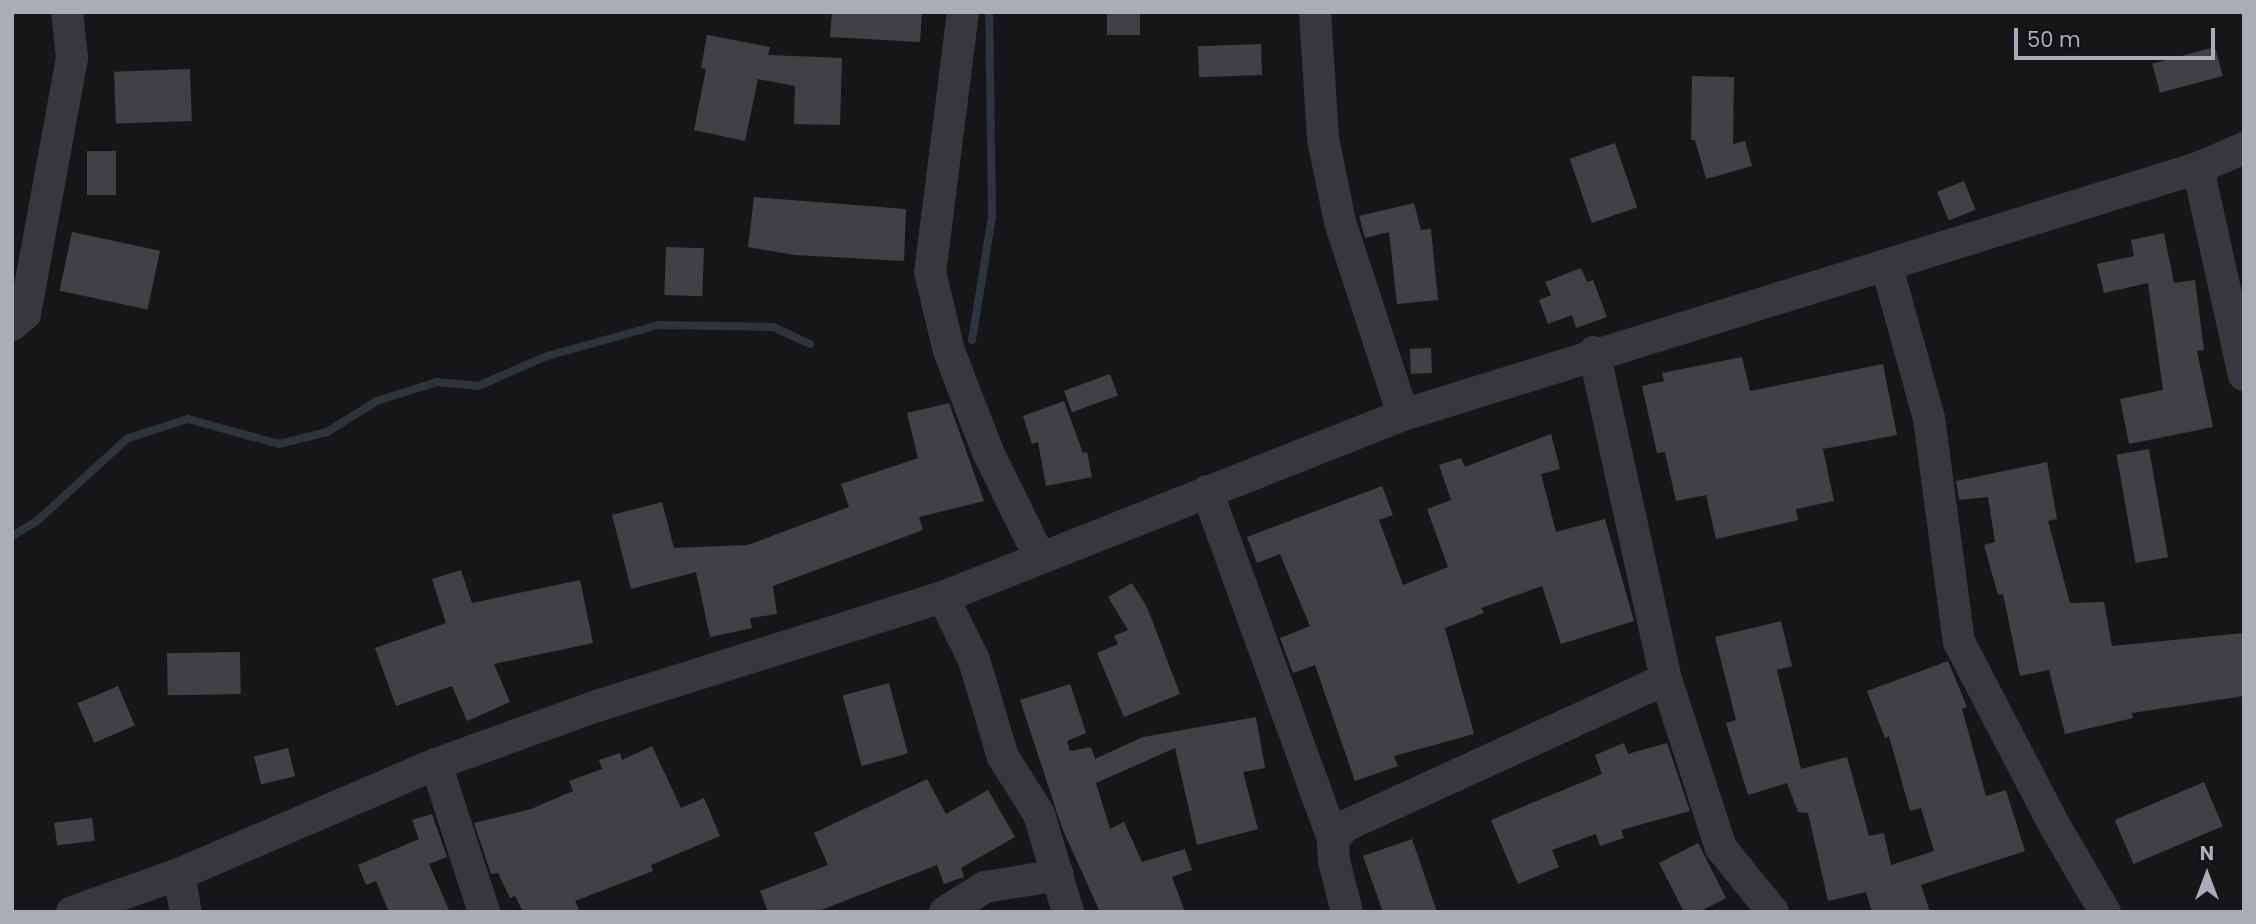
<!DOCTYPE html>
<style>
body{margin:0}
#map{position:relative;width:2256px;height:924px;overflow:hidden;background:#161618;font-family:Poppins,sans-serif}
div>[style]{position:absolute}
.stream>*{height:8px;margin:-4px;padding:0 4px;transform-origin:4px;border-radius:4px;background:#2c353c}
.building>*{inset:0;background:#404145;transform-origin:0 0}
.minor>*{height:32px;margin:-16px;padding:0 16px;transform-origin:16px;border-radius:16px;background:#37383d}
span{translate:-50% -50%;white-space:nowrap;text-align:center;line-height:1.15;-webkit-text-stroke:5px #111113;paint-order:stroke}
.frame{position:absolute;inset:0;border:14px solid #a8adb8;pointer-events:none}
.north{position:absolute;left:2172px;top:840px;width:70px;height:70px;-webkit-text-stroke:5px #111113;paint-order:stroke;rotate:0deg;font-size:19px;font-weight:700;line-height:28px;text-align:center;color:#a8adb8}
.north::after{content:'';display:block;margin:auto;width:24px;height:32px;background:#a8adb8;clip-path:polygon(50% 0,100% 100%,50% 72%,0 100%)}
.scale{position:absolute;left:2014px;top:28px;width:201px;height:32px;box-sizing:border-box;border:4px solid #a8adb8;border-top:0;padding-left:9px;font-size:21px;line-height:24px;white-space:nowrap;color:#a8adb8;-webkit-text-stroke:5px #111113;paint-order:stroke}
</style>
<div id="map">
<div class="stream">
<i style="left:972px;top:340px;width:126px;rotate:-80.8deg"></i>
<i style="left:992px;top:216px;width:204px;rotate:-90.8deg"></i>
<i style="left:12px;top:536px;width:29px;rotate:-31deg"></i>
<i style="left:37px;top:521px;width:123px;rotate:-42.4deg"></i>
<i style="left:128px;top:438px;width:63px;rotate:-17.6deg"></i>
<i style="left:188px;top:419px;width:94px;rotate:15.4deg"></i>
<i style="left:279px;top:444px;width:49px;rotate:-14deg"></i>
<i style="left:327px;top:432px;width:59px;rotate:-31.8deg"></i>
<i style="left:377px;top:401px;width:63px;rotate:-17.6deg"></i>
<i style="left:437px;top:382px;width:41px;rotate:5.6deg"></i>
<i style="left:478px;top:386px;width:75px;rotate:-23.5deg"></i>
<i style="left:547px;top:356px;width:116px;rotate:-15.5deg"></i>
<i style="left:659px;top:325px;width:114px;rotate:1deg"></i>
<i style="left:773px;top:327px;width:41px;rotate:24.7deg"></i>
</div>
<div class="building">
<i style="clip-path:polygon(832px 12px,922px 12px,920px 42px,830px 37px)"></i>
<i style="left:1107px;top:12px;width:33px;height:23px"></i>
<i style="clip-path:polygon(707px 35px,770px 47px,768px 55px,842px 58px,840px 125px,794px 124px,795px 86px,758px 79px,745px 141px,694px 130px,706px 69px,701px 68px)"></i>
<i style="left:1261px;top:44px;width:31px;height:63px;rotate:88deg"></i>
<i style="left:2215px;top:47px;width:30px;height:65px;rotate:75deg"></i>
<i style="left:190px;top:69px;width:52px;height:76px;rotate:88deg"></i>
<i style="clip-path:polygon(1692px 76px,1734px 77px,1733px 144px,1745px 141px,1752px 166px,1706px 179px,1695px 140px,1691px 140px)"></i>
<i style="left:1615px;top:143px;width:68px;height:48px;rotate:71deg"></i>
<i style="left:87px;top:151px;width:29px;height:44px"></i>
<i style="left:1964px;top:181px;width:31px;height:29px;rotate:68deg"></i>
<i style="clip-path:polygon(754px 197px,906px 209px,904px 261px,795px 255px,748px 247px)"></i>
<i style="clip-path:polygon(1414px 203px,1421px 230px,1431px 229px,1438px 300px,1397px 304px,1389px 232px,1365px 238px,1359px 216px)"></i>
<i style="left:72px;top:232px;width:90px;height:60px;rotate:12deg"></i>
<i style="clip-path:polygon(2164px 233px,2174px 283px,2195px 280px,2204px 350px,2197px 351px,2213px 427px,2129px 444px,2120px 399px,2163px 390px,2148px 283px,2104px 293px,2097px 264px,2134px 256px,2131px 240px)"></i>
<i style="left:666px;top:247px;width:38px;height:48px;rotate:2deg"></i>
<i style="clip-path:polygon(1581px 268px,1587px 282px,1593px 280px,1607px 317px,1576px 328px,1572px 315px,1548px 324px,1539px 300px,1551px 295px,1545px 282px)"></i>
<i style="left:1431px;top:348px;width:25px;height:21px;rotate:88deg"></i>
<i style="clip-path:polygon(1742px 357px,1750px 391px,1883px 364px,1897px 435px,1823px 449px,1834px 501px,1796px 509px,1798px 520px,1716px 539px,1706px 495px,1676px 501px,1665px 452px,1657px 453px,1642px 386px,1664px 381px,1662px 373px)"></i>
<i style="left:1110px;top:374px;width:23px;height:49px;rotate:70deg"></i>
<i style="clip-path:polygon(1064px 401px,1083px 453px,1087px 452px,1092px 477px,1046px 486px,1038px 442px,1032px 444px,1023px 416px)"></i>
<i style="clip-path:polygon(949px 403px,984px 501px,919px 517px,923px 530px,773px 586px,777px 614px,750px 618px,752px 628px,710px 637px,696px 572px,631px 589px,612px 515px,662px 502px,674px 548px,748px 545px,849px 507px,841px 484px,918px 458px,907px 413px)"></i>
<i style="clip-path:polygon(1551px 434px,1560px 469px,1541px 474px,1556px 532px,1605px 519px,1634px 621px,1561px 644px,1542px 586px,1481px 608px,1484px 613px,1445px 628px,1474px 734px,1394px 756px,1398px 766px,1355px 781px,1315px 665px,1293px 673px,1280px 638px,1310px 626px,1280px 554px,1257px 563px,1247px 537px,1382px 486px,1393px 515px,1379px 520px,1403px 585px,1448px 567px,1427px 509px,1451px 500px,1439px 465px,1461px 458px,1465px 467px)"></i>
<i style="left:2149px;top:449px;width:110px;height:33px;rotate:80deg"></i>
<i style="clip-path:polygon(2047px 462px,2057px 519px,2048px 521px,2070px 603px,2104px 602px,2112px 646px,2244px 633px,2244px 696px,2132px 713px,2133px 718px,2065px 734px,2049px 670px,2020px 676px,2003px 594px,1998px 595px,1984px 545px,1995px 542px,1988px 497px,1959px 500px,1956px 481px)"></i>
<i style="clip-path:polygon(461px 570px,472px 603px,580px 580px,593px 643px,494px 664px,510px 702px,467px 721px,452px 686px,396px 706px,375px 648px,446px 623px,432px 579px)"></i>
<i style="clip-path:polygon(1132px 583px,1147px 607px,1180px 694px,1124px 717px,1097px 653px,1118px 644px,1114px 636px,1128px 630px,1108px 597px)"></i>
<i style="clip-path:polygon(1781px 621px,1792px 666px,1777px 670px,1801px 769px,1847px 757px,1869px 836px,1884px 833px,1891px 865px,1934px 851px,1921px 808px,1910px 811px,1889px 736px,1885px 738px,1867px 691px,1948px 661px,1967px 707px,1962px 709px,1986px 796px,2006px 790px,2025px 851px,1921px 885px,1930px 912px,1872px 912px,1866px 892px,1828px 901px,1808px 813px,1798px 812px,1787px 783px,1748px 795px,1726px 723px,1736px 720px,1715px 637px)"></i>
<i style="left:240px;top:652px;width:42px;height:73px;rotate:89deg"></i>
<i style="left:889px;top:683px;width:73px;height:48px;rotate:75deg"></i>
<i style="clip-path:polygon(1070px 684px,1086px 733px,1067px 741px,1070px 751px,1091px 747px,1095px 759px,1143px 737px,1256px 717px,1265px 768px,1243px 772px,1258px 829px,1197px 845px,1175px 748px,1096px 783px,1110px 829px,1124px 822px,1142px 862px,1185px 849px,1192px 870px,1172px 877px,1185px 912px,1100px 912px,1062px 828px,1020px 700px)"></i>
<i style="left:118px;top:686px;width:43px;height:44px;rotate:67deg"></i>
<i style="clip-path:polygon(1624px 743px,1628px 754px,1667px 743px,1690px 811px,1621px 830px,1624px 838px,1600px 846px,1596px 834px,1552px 850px,1559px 867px,1518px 884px,1491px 820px,1602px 774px,1595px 755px)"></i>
<i style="clip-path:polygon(652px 746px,681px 808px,704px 798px,720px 836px,651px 865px,653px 871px,575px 901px,580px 912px,523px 912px,515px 896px,510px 898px,498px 873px,491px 874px,474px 823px,531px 809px,573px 791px,569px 781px,602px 769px,599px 760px,620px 753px,622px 760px)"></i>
<i style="left:288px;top:748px;width:29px;height:35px;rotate:76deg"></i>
<i style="clip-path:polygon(927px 779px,946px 814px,988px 790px,1015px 837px,961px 868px,964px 877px,944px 884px,937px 865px,816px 912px,768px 912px,760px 891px,828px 865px,814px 833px)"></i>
<i style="left:2204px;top:782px;width:48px;height:97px;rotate:67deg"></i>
<i style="clip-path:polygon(432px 814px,447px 857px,429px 864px,450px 912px,389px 912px,376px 881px,366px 885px,358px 865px,419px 839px,412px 820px)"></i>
<i style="left:92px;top:818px;width:23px;height:38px;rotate:83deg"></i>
<i style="clip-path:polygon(1412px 839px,1437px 912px,1383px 912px,1363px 856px)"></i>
<i style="clip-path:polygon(1698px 843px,1726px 898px,1699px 912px,1684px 912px,1659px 863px)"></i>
</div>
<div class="minor">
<i style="left:963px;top:12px;width:262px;rotate:97.2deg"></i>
<i style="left:930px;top:272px;width:81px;rotate:76.5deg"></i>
<i style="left:949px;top:351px;width:108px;rotate:68.9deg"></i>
<i style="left:988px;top:452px;width:116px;rotate:63.9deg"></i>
<i style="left:1315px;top:12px;width:127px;rotate:86.4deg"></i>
<i style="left:1323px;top:139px;width:85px;rotate:78.4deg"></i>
<i style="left:1340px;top:222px;width:203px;rotate:71.9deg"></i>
<i style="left:2198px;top:168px;width:212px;rotate:77.5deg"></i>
<i style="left:1887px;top:267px;width:157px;rotate:74.5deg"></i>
<i style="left:1929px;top:418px;width:226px;rotate:82.4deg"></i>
<i style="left:1959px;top:642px;width:210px;rotate:62.5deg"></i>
<i style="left:2056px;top:828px;width:97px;rotate:59.7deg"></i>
<i style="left:12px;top:325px;width:17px;rotate:-40deg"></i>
<i style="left:25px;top:314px;width:261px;rotate:-79.6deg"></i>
<i style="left:72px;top:57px;width:45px;rotate:-96.3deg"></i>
<i style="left:1594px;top:352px;width:335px;rotate:77.6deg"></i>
<i style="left:1666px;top:679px;width:178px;rotate:72deg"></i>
<i style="left:1721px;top:848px;width:82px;rotate:50.9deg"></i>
<i style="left:1207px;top:491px;width:370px;rotate:70.1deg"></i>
<i style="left:943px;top:597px;width:70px;rotate:63.8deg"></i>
<i style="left:974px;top:660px;width:101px;rotate:73.4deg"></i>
<i style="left:1003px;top:757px;width:67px;rotate:57.7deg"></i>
<i style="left:1039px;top:814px;width:102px;rotate:73.5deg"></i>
<i style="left:436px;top:764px;width:156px;rotate:72deg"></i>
<i style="left:179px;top:874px;width:39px;rotate:80deg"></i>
<i style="left:72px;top:912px;width:114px;rotate:-19.6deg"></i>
<i style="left:179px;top:874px;width:280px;rotate:-23.2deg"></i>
<i style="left:436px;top:764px;width:174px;rotate:-19.8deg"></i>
<i style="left:600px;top:705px;width:360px;rotate:-17.5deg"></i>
<i style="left:943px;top:597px;width:495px;rotate:-21.6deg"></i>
<i style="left:1403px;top:415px;width:832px;rotate:-17.26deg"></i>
<i style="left:2198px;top:168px;width:50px;rotate:-23.5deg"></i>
<i style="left:945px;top:912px;width:47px;rotate:-32deg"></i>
<i style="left:985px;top:887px;width:74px;rotate:-9.3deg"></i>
<i style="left:1347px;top:912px;width:53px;rotate:-104.3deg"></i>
<i style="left:1334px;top:861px;width:22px;rotate:-93deg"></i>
<i style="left:1333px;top:839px;width:18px;rotate:-47deg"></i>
<i style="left:1345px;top:826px;width:353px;rotate:-24.6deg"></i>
</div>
<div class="frame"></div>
<div class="north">N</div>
<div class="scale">50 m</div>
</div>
